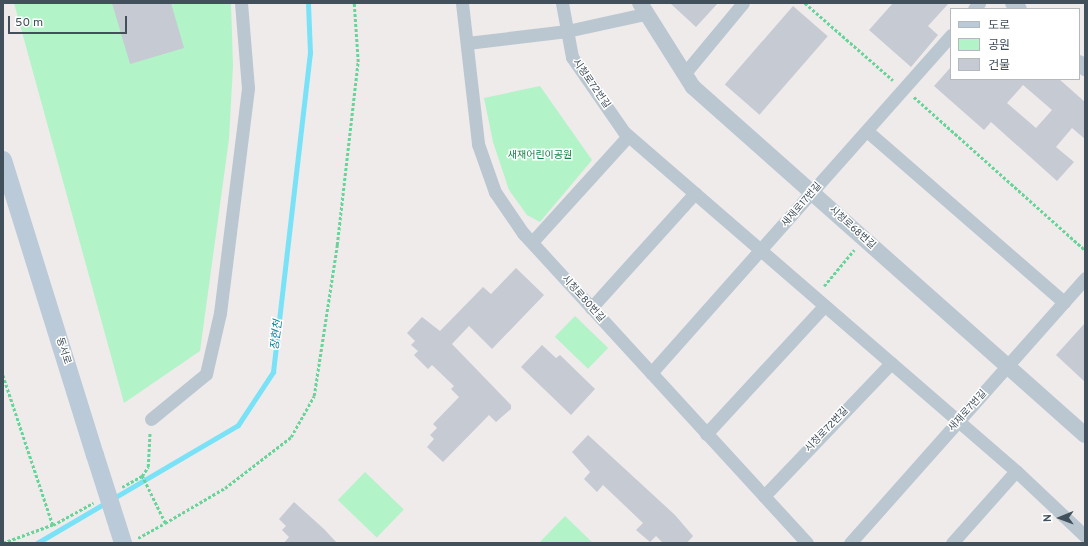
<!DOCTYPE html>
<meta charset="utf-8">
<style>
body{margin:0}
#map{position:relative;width:1088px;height:546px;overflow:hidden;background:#efebeb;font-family:Overpass,"Noto Sans KR",sans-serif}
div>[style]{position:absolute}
.green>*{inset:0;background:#b2f3c8;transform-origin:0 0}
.stream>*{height:5px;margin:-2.5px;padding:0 2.5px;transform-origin:2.5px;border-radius:2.5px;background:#7ae2f6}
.building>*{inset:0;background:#c6cad2;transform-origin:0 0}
.path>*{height:2.5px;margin-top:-1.25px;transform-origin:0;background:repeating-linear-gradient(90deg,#67d599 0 3px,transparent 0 5px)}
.minor>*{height:13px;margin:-6.5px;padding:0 6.5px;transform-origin:6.5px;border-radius:6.5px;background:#bac7d0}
.tertiary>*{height:16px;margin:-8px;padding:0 8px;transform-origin:8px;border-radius:8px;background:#bac7d0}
.secondary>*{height:18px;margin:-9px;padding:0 9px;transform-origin:9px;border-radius:9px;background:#bbcad8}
.secondary-bridge>*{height:18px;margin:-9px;padding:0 9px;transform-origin:9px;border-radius:9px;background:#bbcad8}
span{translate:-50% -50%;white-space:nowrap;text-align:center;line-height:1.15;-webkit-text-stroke:3px #fff;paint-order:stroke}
.street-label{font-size:10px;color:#42505b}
.park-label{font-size:10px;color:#0c8341}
.water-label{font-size:11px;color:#038098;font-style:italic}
.frame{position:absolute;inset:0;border:4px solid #42505b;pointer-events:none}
.legend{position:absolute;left:950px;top:8px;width:130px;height:72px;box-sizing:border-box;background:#fff;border:1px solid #b3b9bd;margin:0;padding:5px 7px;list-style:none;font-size:12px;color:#42505b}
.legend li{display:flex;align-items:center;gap:8px;height:20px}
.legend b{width:20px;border:1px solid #b3b9bd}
.north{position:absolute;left:1040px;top:498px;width:40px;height:40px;-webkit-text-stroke:3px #fff;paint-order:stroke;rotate:269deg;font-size:11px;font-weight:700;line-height:16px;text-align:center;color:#42505b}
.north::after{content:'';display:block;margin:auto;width:14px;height:18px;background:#42505b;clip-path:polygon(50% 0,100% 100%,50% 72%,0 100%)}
.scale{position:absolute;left:8px;top:16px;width:119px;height:18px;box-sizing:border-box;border:2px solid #42505b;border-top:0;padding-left:5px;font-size:12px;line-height:14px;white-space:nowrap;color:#42505b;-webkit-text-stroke:3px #fff;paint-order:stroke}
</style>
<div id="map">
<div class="green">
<i style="clip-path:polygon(14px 3px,231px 3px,233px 66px,229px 139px,200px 351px,124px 403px)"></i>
<i style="clip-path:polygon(540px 86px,592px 160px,540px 222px,527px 215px,509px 190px,493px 142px,484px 98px)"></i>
<i style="left:575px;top:316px;width:46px;height:29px;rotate:44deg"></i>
<i style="left:365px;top:472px;width:54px;height:39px;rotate:44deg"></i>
<i style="clip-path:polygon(565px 516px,593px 543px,539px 543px)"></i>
</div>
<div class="stream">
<i style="left:37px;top:543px;width:233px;rotate:-30.4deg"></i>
<i style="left:238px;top:425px;width:64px;rotate:-56.6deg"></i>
<i style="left:273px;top:372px;width:321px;rotate:-83.4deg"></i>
<i style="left:310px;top:53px;width:50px;rotate:-92.3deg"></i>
</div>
<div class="building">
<i style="clip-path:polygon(112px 3px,171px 3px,184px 48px,130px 64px)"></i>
<i style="clip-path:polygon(670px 3px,718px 3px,696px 27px)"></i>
<i style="clip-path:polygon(893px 3px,949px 3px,928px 26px,938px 35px,911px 67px,869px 30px)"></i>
<i style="left:793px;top:6px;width:46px;height:104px;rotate:41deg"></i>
<i style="clip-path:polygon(evenodd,951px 67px,951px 79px,1059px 79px,1085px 102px,1085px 139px,1072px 128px,1056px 147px,1074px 162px,1057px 181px,991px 122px,984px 130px,934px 86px,951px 67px,1023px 85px,1052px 110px,1036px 128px,1007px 103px,1023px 85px)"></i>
<i style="clip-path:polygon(516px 268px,544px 295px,492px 349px,469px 326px,452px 344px,511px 405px,511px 409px,496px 422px,489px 415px,443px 462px,427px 447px,434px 439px,430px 435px,437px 428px,433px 424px,459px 397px,451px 389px,454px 386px,432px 365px,428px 369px,414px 355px,418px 351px,411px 345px,415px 341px,407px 333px,422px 317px,440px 331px,483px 287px,491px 294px)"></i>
<i style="clip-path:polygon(1085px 323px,1085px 382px,1056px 355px)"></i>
<i style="clip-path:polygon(542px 345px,556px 358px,560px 355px,595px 389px,571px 415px,521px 367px)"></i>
<i style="clip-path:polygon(588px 435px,675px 515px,693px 536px,687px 543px,663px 543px,656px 536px,650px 542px,636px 530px,643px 523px,621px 502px,603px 485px,597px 492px,584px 479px,590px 472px,572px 452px)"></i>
<i style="clip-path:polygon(294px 502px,324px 529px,337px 543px,284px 543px,289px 537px,282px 530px,286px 526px,279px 519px)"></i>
</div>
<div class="path">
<i style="left:805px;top:3px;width:117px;rotate:41.2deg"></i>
<i style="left:914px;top:97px;width:229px;rotate:41.8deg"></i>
<i style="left:824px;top:286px;width:47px;rotate:-50.2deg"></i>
<i style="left:3px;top:375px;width:158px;rotate:71.6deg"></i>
<i style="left:53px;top:525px;width:52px;rotate:159.8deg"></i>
<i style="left:122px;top:487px;width:23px;rotate:-29deg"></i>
<i style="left:142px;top:476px;width:11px;rotate:-56deg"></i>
<i style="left:148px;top:467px;width:35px;rotate:-87deg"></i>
<i style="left:165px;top:523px;width:69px;rotate:-30.3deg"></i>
<i style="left:225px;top:488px;width:83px;rotate:-37.7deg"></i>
<i style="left:291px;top:437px;width:47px;rotate:-60.7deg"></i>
<i style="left:314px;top:396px;width:153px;rotate:-81.3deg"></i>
<i style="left:337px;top:245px;width:184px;rotate:-83.5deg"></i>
<i style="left:358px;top:62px;width:59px;rotate:-93.9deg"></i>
<i style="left:53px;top:525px;width:46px;rotate:-28.8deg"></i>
<i style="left:138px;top:538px;width:31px;rotate:-29deg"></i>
<i style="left:165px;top:523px;width:52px;rotate:-116.1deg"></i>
</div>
<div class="minor">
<i style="left:462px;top:3px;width:142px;rotate:83.5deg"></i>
<i style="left:478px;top:144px;width:51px;rotate:70.5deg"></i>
<i style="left:495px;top:192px;width:50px;rotate:55.7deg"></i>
<i style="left:523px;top:233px;width:420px;rotate:47.5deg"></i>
<i style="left:562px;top:3px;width:55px;rotate:79.5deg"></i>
<i style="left:572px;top:57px;width:91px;rotate:55.3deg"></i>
<i style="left:624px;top:132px;width:518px;rotate:40.85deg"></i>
<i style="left:1016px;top:471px;width:95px;rotate:43.3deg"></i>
<i style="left:974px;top:9px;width:8px;rotate:-50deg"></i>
<i style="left:467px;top:43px;width:101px;rotate:-6.8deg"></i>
<i style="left:567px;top:31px;width:80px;rotate:-12.3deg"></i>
<i style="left:684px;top:74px;width:92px;rotate:-50.3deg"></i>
<i style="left:867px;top:131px;width:261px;rotate:41deg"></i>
<i style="left:532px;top:242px;width:143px;rotate:-47.8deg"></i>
<i style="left:591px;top:308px;width:155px;rotate:-47.9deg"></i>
<i style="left:651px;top:373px;width:452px;rotate:-48.4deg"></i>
<i style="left:151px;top:419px;width:71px;rotate:-39.3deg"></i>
<i style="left:206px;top:374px;width:63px;rotate:-77.1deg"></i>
<i style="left:220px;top:313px;width:227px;rotate:-82.9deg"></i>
<i style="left:248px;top:88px;width:85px;rotate:-94.7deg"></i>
<i style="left:706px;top:434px;width:174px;rotate:-47.3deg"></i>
<i style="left:764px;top:496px;width:184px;rotate:-46.3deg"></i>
<i style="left:850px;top:543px;width:354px;rotate:-48.4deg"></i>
<i style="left:952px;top:543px;width:96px;rotate:-48.4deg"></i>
</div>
<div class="tertiary">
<i style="left:640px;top:3px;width:99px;rotate:57.8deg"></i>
<i style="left:693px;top:87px;width:524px;rotate:41.6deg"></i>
<i style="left:1013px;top:3px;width:8px;rotate:45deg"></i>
<i style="left:1079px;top:63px;width:8px;rotate:40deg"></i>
</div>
<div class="secondary">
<i style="left:3px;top:160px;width:309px;rotate:72.7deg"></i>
</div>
<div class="secondary-bridge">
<i style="left:95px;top:455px;width:92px;rotate:72.3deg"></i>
</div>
<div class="street-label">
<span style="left:591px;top:84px;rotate:55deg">시청로72번길</span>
<span style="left:802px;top:205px;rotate:-49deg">새재로17번길</span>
<span style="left:852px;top:228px;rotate:42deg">시청로68번길</span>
<span style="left:583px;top:299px;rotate:48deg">시청로80번길</span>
<span style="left:63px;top:351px;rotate:73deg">동서로</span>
<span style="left:968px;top:411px;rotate:-48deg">새재로7번길</span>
<span style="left:827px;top:430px;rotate:-46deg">시청로72번길</span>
</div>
<div class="park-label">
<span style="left:540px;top:156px">새재어린이공원</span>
</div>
<div class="water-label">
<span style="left:277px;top:335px;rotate:-83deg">장현천</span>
</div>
<div class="frame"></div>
<ul class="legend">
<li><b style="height:5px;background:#bbcad8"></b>도로</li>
<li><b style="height:11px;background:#b2f3c8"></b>공원</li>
<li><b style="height:11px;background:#c6cad2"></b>건물</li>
</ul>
<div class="north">N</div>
<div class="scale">50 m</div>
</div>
